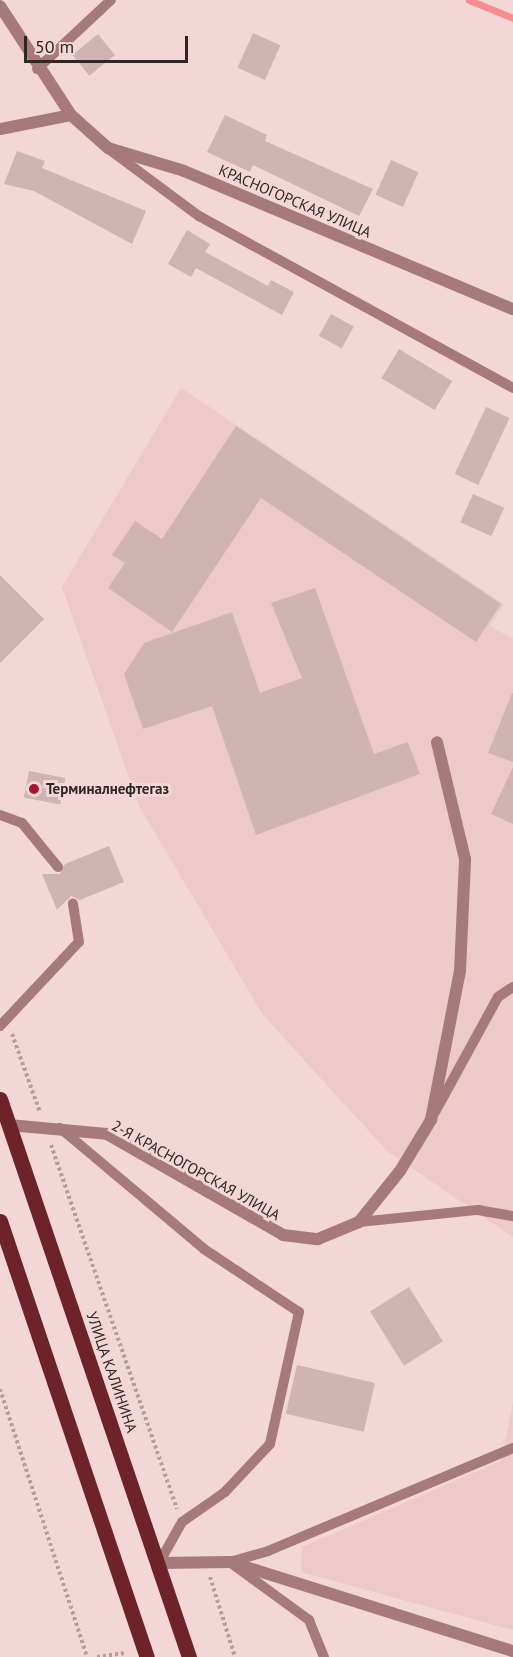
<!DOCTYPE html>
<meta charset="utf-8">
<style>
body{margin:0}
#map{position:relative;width:513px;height:1657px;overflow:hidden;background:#f3d6d6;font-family:"PT Sans",sans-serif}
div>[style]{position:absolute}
.built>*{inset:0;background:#eec9c9}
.stream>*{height:7px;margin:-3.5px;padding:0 3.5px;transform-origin:3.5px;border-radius:3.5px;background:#f48e92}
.building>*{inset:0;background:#d0b4b4;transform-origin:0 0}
.path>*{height:4px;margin-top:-2px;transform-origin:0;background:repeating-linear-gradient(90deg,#b49d9d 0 3px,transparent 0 6px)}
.service>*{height:10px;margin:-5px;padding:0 5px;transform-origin:5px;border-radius:5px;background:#a67a7a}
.minor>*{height:12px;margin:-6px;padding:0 6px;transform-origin:6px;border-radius:6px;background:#a67a7a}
.primary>*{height:15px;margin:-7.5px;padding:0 7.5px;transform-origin:7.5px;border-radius:7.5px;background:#6e232b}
.dots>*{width:16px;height:16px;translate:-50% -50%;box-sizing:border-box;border:3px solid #f3d6d6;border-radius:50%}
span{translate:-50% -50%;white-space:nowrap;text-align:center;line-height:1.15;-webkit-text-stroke:6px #f3d6d6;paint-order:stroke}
.street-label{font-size:15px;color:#302626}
.poi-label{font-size:15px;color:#302626;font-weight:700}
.left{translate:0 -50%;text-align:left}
.scale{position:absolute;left:24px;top:36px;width:164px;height:27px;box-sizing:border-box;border:3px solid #302626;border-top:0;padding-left:8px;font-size:18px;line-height:21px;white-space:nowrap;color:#302626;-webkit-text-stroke:4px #f3d6d6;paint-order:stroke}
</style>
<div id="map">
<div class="built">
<i style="clip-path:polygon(181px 388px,504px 604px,490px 626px,513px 639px,513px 1237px,387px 1151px,263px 1015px,139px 806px,62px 587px)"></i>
<i style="clip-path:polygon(513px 1403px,513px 1630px,301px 1572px,302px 1547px,501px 1461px)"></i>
</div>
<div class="stream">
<i style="left:469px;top:0;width:48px;rotate:22.2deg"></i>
</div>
<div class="building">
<i style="left:253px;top:33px;width:30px;height:38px;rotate:24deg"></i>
<i style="left:98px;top:34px;width:27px;height:33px;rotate:51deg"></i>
<i style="clip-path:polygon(225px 115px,267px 135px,265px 141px,373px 189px,359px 216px,253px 165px,250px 172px,207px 152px)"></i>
<i style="clip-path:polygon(17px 151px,45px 161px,42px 168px,146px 211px,132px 244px,34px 191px,4px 184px)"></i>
<i style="left:391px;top:160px;width:30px;height:38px;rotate:24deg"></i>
<i style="clip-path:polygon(187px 230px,210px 244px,205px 252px,268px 286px,271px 280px,294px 292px,282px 315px,196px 268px,191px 277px,168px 264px)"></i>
<i style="left:331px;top:314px;width:26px;height:25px;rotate:29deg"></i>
<i style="left:399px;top:349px;width:62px;height:34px;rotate:31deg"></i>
<i style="left:486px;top:407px;width:26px;height:74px;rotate:25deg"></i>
<i style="clip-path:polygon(236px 426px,501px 604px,476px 642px,261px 498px,172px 632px,108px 588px,125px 563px,112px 555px,135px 521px,162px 539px)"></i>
<i style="left:473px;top:494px;width:34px;height:31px;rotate:24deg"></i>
<i style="clip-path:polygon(0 575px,44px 619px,0 663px)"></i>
<i style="clip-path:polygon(315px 588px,374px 754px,408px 742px,420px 774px,256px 835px,212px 706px,143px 729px,124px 674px,144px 643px,232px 612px,260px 693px,302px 678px,271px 603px)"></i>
<i style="clip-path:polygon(512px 693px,513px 693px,513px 762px,488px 753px)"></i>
<i style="clip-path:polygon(513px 767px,513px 824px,491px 814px)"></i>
<i style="left:29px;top:771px;width:37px;height:27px;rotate:11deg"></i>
<i style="clip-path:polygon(109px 846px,124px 882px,80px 900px,71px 896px,57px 910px,42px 874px,60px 874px,65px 864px)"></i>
<i style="left:409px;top:1287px;width:64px;height:46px;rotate:58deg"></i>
<i style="left:297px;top:1365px;width:80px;height:50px;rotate:13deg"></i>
</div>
<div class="path">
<i style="left:12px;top:1034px;width:83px;rotate:70.3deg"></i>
<i style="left:51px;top:1145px;width:385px;rotate:70.9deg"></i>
<i style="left:0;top:1389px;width:282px;rotate:72deg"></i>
<i style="left:210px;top:1577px;width:84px;rotate:72.6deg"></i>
<i style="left:97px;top:1657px;width:30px;rotate:-8deg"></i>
</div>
<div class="service">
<i style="left:37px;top:69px;width:101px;rotate:-43deg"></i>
<i style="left:110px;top:150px;width:111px;rotate:36.6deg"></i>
<i style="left:199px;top:216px;width:358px;rotate:28.7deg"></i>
<i style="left:0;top:815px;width:23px;rotate:20deg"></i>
<i style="left:22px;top:823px;width:57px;rotate:50.7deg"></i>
<i style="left:0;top:1026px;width:115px;rotate:-46.8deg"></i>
<i style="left:79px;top:942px;width:39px;rotate:-99deg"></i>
<i style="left:435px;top:1112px;width:131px;rotate:-61.3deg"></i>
<i style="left:498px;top:997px;width:18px;rotate:-34deg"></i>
<i style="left:60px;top:1128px;width:188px;rotate:40deg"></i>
<i style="left:204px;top:1249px;width:114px;rotate:33.6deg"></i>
<i style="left:299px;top:1312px;width:135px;rotate:102.4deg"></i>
<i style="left:270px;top:1444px;width:66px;rotate:133.2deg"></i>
<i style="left:225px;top:1492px;width:52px;rotate:145.1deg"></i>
<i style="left:182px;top:1522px;width:47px;rotate:119.3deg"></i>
<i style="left:359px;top:1222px;width:120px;rotate:-5.8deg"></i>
<i style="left:478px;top:1210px;width:36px;rotate:10deg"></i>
<i style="left:230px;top:1562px;width:40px;rotate:-16deg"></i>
<i style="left:268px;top:1551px;width:266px;rotate:-22.8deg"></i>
<i style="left:235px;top:1566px;width:92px;rotate:36.1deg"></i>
<i style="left:309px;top:1620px;width:40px;rotate:68deg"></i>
</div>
<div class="minor">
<i style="left:0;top:6px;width:130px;rotate:56.9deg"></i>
<i style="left:71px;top:115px;width:50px;rotate:41.7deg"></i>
<i style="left:108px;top:148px;width:79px;rotate:16.8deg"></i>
<i style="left:184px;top:171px;width:357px;rotate:22.8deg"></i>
<i style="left:0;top:129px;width:72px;rotate:-11.2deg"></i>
<i style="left:9px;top:1125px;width:98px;rotate:5.2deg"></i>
<i style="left:107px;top:1134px;width:203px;rotate:29.8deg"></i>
<i style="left:283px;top:1235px;width:35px;rotate:7deg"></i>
<i style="left:318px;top:1239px;width:44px;rotate:-22.5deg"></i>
<i style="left:359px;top:1222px;width:65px;rotate:-51.2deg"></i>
<i style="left:400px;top:1171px;width:60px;rotate:-58.7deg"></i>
<i style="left:431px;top:1120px;width:152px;rotate:-79deg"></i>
<i style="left:460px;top:971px;width:112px;rotate:-87.4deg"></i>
<i style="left:465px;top:859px;width:120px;rotate:-103.5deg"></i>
<i style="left:159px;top:1563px;width:71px;rotate:-0.8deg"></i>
<i style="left:230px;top:1562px;width:297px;rotate:17.5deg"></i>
</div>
<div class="primary">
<i style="left:0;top:1099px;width:589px;rotate:71.29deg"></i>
<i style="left:0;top:1221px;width:460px;rotate:71.4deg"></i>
</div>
<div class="dots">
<i style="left:34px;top:789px;background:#aa1433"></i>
</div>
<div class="street-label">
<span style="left:295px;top:201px;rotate:23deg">КРАСНОГОРСКАЯ УЛИЦА</span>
<span style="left:196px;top:1170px;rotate:29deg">2-Я КРАСНОГОРСКАЯ УЛИЦА</span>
<span style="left:112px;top:1372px;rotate:71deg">УЛИЦА КАЛИНИНА</span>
</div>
<div class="poi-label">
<span class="left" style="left:46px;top:789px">Терминалнефтегаз</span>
</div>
<div class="scale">50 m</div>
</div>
